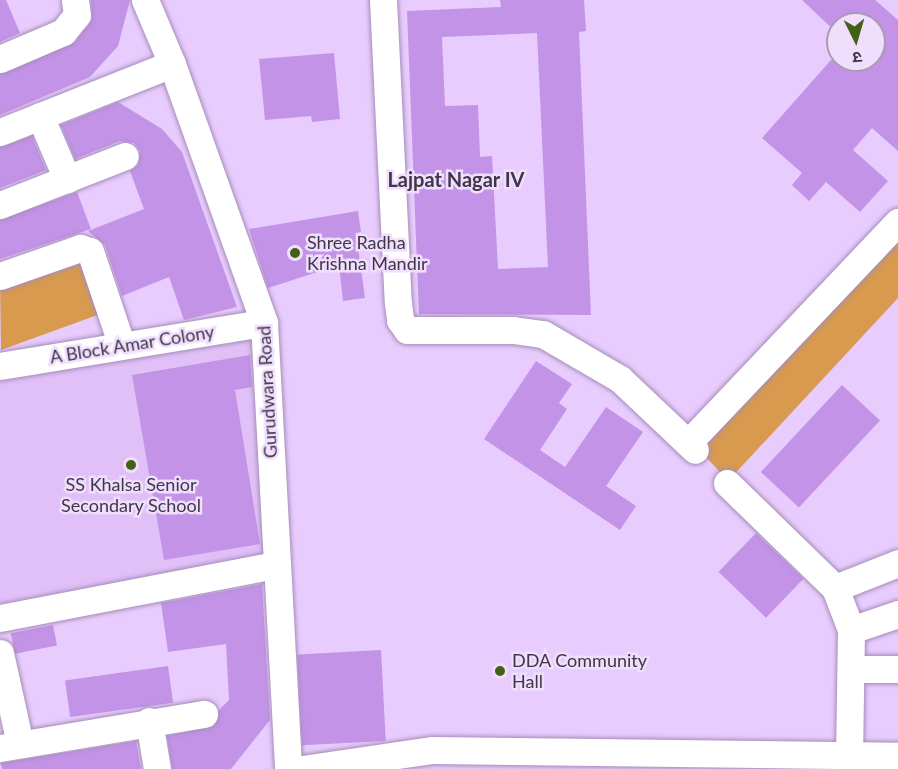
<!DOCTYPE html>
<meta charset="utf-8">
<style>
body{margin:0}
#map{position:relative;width:898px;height:769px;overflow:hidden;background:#e7ccfd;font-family:Lato,"Noto Sans Devanagari",sans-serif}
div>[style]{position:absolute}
.built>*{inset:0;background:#e0c0f7}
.green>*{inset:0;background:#d79a4e}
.building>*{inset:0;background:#c393e7;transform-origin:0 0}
.roads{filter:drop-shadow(0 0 2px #a68cba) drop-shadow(0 0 2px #a68cba)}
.minor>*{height:27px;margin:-13.5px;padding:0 13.5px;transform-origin:13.5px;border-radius:13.5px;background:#fff}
.dots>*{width:16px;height:16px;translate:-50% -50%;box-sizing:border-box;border:3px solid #efdefc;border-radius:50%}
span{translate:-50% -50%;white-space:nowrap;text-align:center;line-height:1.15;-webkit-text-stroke:5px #efdefc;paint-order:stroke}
.poi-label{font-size:18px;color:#413649}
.left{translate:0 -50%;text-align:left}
.street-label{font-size:18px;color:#413649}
.neighbourhood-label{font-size:20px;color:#413649;font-weight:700}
.north{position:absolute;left:826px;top:12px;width:60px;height:60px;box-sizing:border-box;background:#efdefc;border:2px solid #a99bb4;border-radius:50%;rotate:175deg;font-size:16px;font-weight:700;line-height:24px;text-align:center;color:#413649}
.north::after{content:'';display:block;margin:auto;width:21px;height:27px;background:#426116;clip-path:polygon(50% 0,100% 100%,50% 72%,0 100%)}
</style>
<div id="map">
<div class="built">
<i style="clip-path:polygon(254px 332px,268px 556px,0 604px,0 374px)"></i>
</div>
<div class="green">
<i style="clip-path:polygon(898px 238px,898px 298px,728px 481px,697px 447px)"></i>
<i style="clip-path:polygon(81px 253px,103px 313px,1px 350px,0 282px)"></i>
</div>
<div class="building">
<i style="clip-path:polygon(0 0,6px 0,20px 33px,0 42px)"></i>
<i style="clip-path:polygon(91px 0,130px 0,118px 46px,90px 77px,0 115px,0 74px,75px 42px,92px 20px)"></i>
<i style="clip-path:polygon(evenodd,500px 0,584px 0,586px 31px,579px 32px,591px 315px,419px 314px,407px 11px,501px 7px,500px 0,537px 33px,548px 267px,498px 269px,492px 156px,480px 157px,478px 105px,445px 106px,442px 37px,537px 33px)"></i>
<i style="clip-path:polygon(802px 0,875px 0,898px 20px,898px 151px,872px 128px,853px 150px,888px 181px,860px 212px,826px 182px,809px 201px,792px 185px,802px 173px,762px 138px,831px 60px,874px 60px,874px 24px,838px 24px,838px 34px)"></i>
<i style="clip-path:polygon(334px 53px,340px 119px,312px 122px,311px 116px,265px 120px,259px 59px)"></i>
<i style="clip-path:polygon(118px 102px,162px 129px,182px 152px,237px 307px,184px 320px,169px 277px,122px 296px,105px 245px,88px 231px,144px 209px,130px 171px,138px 165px,140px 151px,134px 143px,120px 141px,75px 159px,61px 125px)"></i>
<i style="clip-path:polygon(32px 136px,46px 170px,0 188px,0 147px)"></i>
<i style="clip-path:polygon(77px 192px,91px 229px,0 259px,0 220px)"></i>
<i style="clip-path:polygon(358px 211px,361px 232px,356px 233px,365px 298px,343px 301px,339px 265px,268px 288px,249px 229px)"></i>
<i style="clip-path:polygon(250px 355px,252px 387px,235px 390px,260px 544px,164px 560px,132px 375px)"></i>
<i style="clip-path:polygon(536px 361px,572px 384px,559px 403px,567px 409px,540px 450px,565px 467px,606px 407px,643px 432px,606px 486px,636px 506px,620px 530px,484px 439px)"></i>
<i style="left:842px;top:385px;width:52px;height:119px;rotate:43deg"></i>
<i style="left:756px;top:533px;width:66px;height:54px;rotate:44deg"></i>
<i style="clip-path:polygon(262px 584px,270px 720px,231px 769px,172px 769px,167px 736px,214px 726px,219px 710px,229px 700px,226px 644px,168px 652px,161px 603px)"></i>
<i style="left:53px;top:625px;width:21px;height:43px;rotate:79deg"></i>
<i style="left:381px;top:650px;width:91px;height:84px;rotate:87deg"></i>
<i style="left:168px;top:666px;width:37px;height:104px;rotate:82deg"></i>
<i style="clip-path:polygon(136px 741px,141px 769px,2px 769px,1px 763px)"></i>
</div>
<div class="roads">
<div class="minor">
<i style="left:145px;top:0;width:69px;rotate:67.1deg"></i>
<i style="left:172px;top:64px;width:275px;rotate:70.4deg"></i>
<i style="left:264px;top:323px;width:447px;rotate:86.9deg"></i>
<i style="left:383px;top:0;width:303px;rotate:87.2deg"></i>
<i style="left:398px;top:303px;width:17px;rotate:83deg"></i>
<i style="left:400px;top:320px;width:12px;rotate:55deg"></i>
<i style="left:407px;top:330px;width:106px"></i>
<i style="left:513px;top:330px;width:30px;rotate:8deg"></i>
<i style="left:543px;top:334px;width:89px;rotate:30.3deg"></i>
<i style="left:620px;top:379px;width:103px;rotate:43.4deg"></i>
<i style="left:0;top:59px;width:69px;rotate:-23.2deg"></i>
<i style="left:63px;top:32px;width:22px;rotate:-51deg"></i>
<i style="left:77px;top:15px;width:15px;rotate:-98deg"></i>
<i style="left:40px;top:116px;width:69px;rotate:66.8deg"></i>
<i style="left:0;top:132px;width:185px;rotate:-21.6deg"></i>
<i style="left:0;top:205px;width:134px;rotate:-21.4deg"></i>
<i style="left:0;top:276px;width:85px;rotate:-19.3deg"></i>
<i style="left:80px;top:248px;width:10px;rotate:17deg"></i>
<i style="left:90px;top:251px;width:100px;rotate:71.4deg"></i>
<i style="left:0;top:366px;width:267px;rotate:-9.3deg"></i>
<i style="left:688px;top:443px;width:305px;rotate:-46.5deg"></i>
<i style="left:727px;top:483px;width:151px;rotate:44.2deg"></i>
<i style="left:835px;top:588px;width:45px;rotate:69.1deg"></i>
<i style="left:851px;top:630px;width:126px;rotate:90.9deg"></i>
<i style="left:835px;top:588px;width:68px;rotate:-21.6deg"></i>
<i style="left:0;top:618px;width:281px;rotate:-10.9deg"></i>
<i style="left:851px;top:630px;width:50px;rotate:-18.8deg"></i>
<i style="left:0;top:653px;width:93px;rotate:77.6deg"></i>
<i style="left:852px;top:669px;width:46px"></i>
<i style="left:149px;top:721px;width:49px;rotate:80.5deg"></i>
<i style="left:0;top:748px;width:207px;rotate:-9.5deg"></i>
<i style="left:302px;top:769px;width:132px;rotate:-8.3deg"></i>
<i style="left:433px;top:750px;width:465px;rotate:0.7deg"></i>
</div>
</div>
<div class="dots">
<i style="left:295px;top:253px;background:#426116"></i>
<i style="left:131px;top:465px;background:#426116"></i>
<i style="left:500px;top:671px;background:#426116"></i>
</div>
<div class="poi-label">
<span class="left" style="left:307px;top:253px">Shree Radha<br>Krishna Mandir</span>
<span style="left:131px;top:495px">SS Khalsa Senior<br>Secondary School</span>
<span class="left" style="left:512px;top:671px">DDA Community<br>Hall</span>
</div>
<div class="street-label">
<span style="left:132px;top:344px;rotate:-9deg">A Block Amar Colony</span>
<span style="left:267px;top:392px;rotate:-93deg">Gurudwara Road</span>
</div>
<div class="neighbourhood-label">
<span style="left:456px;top:179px">Lajpat Nagar IV</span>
</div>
<div class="north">उ</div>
</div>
